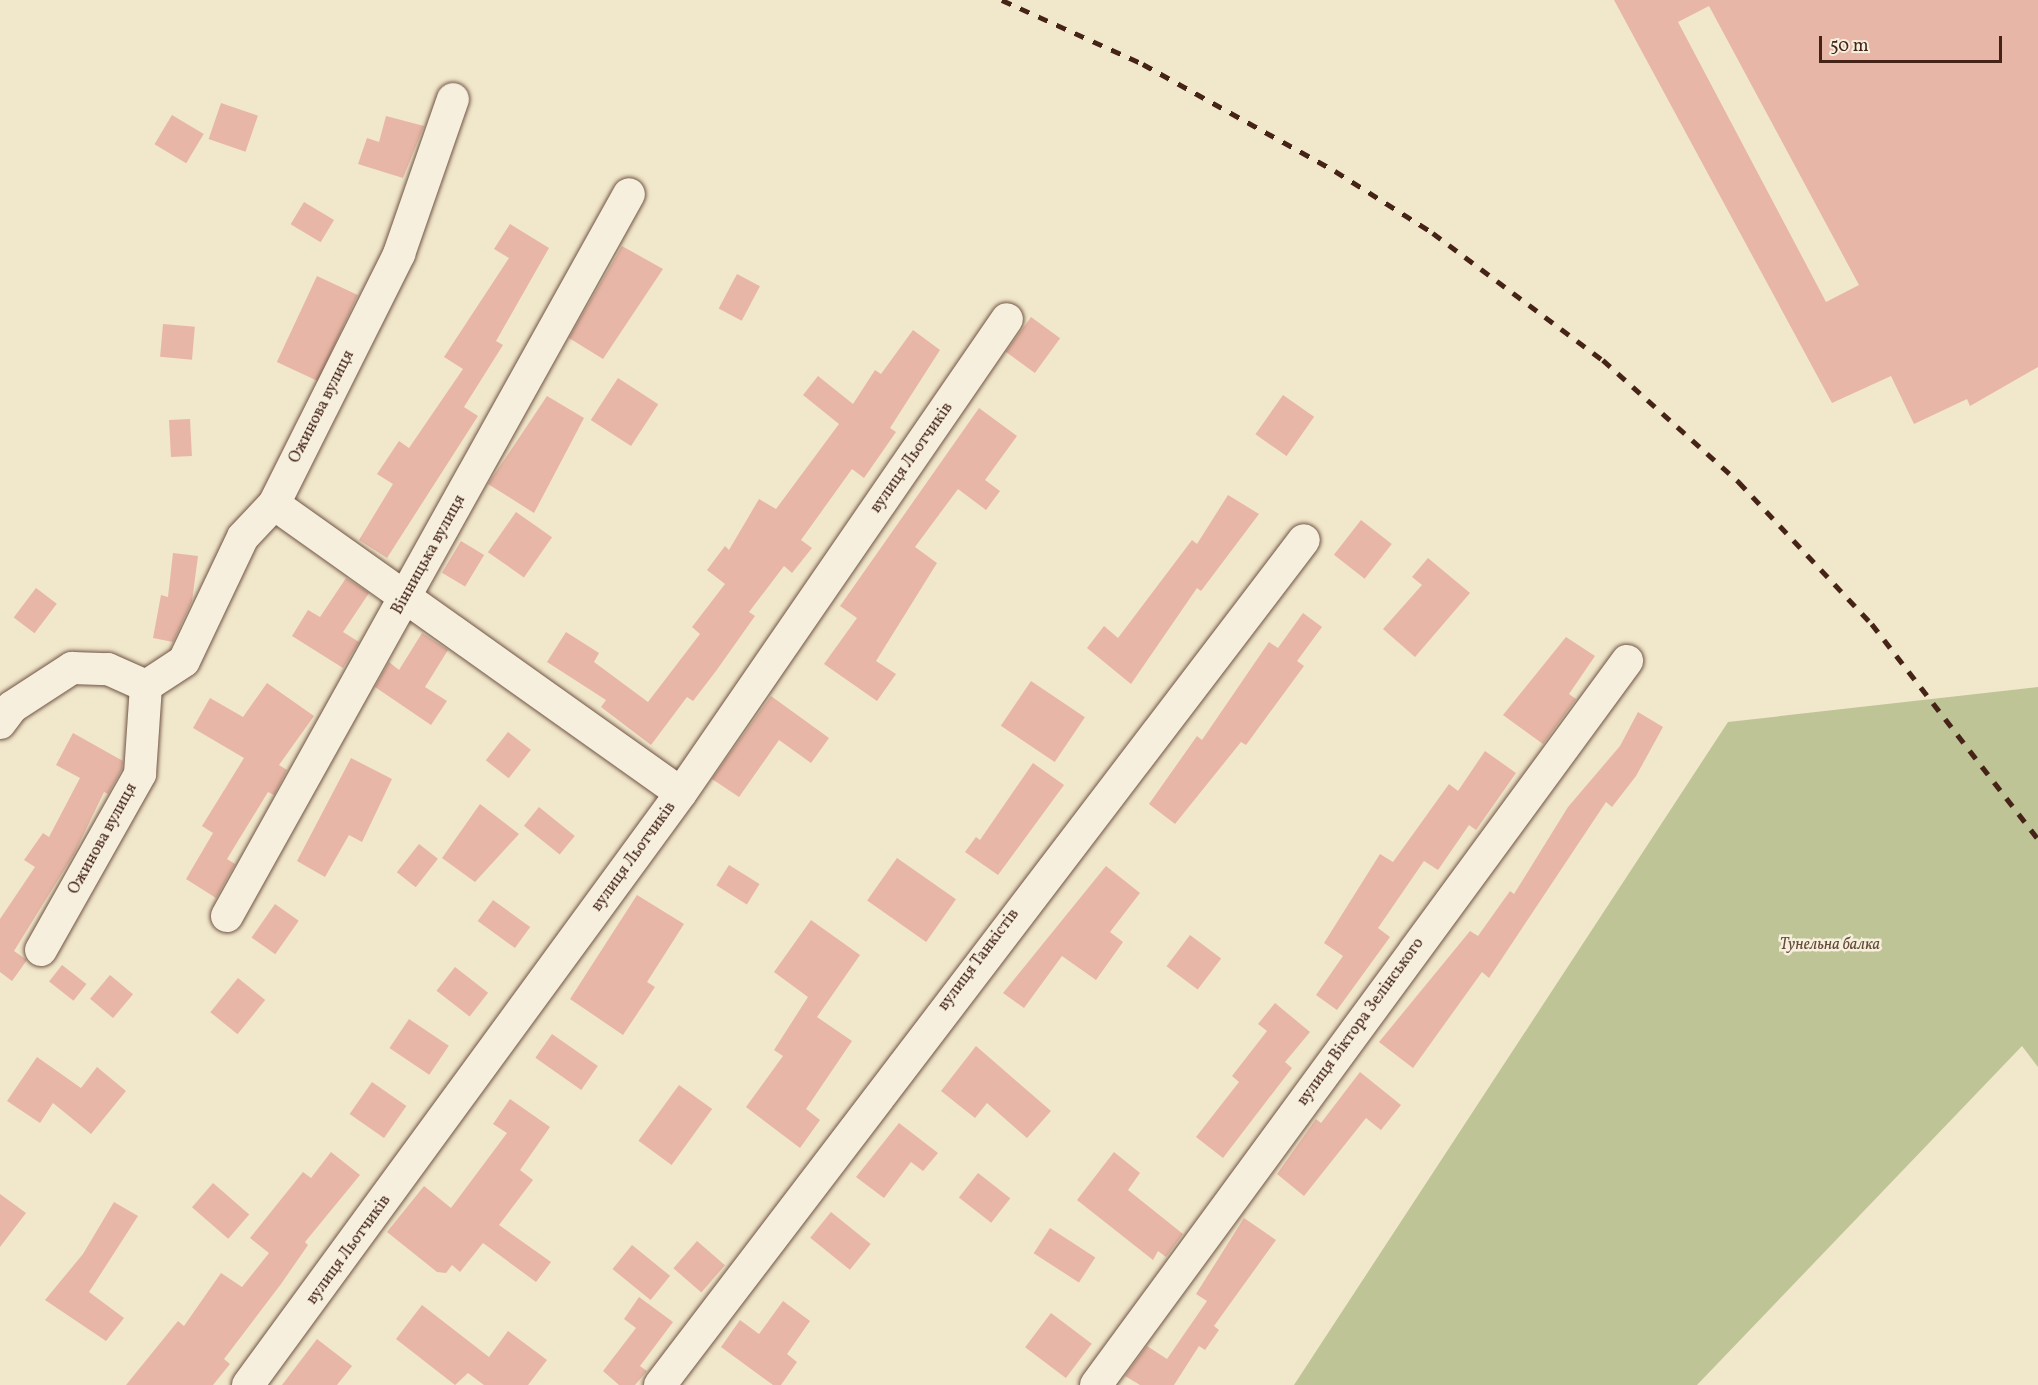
<!DOCTYPE html>
<meta charset="utf-8">
<style>
body{margin:0}
#map{position:relative;width:2038px;height:1385px;overflow:hidden;background:#f1e7cb;font-family:Vollkorn,serif}
div>[style]{position:absolute}
.green>*{inset:0;background:#bec495}
.building>*{inset:0;background:#e8b6a6;transform-origin:0 0}
.roads{filter:drop-shadow(0 0 2px #705444) drop-shadow(0 0 2px #705444)}
.minor>*{height:32px;margin:-16px;padding:0 16px;transform-origin:16px;border-radius:16px;background:#f6efdd}
.rail>*{height:4.5px;margin-top:-2.25px;transform-origin:0;background:repeating-linear-gradient(90deg,#452317 0 10px,transparent 0 20px)}
span{translate:-50% -50%;white-space:nowrap;text-align:center;line-height:1.15;-webkit-text-stroke:5px #f6efdd;paint-order:stroke}
.street-label{font-size:16px;color:#452317}
.park-label{font-size:16px;color:#634b36;font-style:italic}
.scale{position:absolute;left:1819px;top:36px;width:183px;height:27px;box-sizing:border-box;border:3px solid #452317;border-top:0;padding-left:8px;font-size:18px;line-height:21px;white-space:nowrap;color:#452317;-webkit-text-stroke:4px #f6efdd;paint-order:stroke}
</style>
<div id="map">
<div class="green">
<i style="clip-path:polygon(2038px 687px,2038px 1067px,2022px 1046px,1697px 1385px,1294px 1385px,1728px 722px)"></i>
</div>
<div class="building">
<i style="clip-path:polygon(evenodd,1614px 0,2038px 0,2038px 367px,1970px 406px,1967px 399px,1914px 424px,1891px 376px,1832px 403px,1614px 0,1709px 6px,1859px 285px,1826px 302px,1678px 22px,1709px 6px)"></i>
<i style="left:221px;top:103px;width:39px;height:38px;rotate:19deg"></i>
<i style="left:172px;top:115px;width:37px;height:34px;rotate:31deg"></i>
<i style="clip-path:polygon(386px 116px,424px 126px,403px 178px,358px 164px,367px 138px,379px 142px)"></i>
<i style="left:304px;top:202px;width:35px;height:26px;rotate:31deg"></i>
<i style="clip-path:polygon(510px 224px,549px 248px,496px 341px,503px 345px,464px 407px,478px 416px,387px 558px,359px 540px,393px 484px,377px 474px,399px 441px,409px 448px,463px 369px,444px 357px,509px 258px,494px 249px)"></i>
<i style="clip-path:polygon(622px 246px,663px 269px,603px 359px,569px 338px)"></i>
<i style="left:737px;top:274px;width:26px;height:39px;rotate:28deg"></i>
<i style="left:317px;top:276px;width:45px;height:95px;rotate:25deg"></i>
<i style="left:1031px;top:317px;width:36px;height:43px;rotate:36deg"></i>
<i style="left:163px;top:324px;width:32px;height:33px;rotate:5deg"></i>
<i style="clip-path:polygon(913px 330px,940px 350px,890px 428px,896px 432px,864px 478px,852px 469px,801px 540px,812px 548px,792px 573px,784px 566px,749px 612px,755px 616px,716px 671px,693px 701px,687px 697px,651px 745px,601px 707px,606px 700px,547px 662px,566px 632px,599px 653px,594px 662px,648px 702px,700px 634px,692px 627px,725px 584px,707px 570px,725px 546px,729px 550px,759px 499px,776px 509px,839px 424px,803px 395px,818px 376px,853px 404px,875px 370px,881px 374px)"></i>
<i style="left:618px;top:378px;width:48px;height:50px;rotate:33deg"></i>
<i style="left:1283px;top:395px;width:38px;height:48px;rotate:35deg"></i>
<i style="clip-path:polygon(547px 396px,584px 418px,534px 513px,488px 484px)"></i>
<i style="clip-path:polygon(979px 408px,1017px 436px,985px 480px,1000px 491px,986px 510px,958px 489px,915px 547px,937px 563px,876px 661px,896px 674px,877px 701px,824px 664px,857px 618px,840px 606px)"></i>
<i style="left:190px;top:419px;width:37px;height:21px;rotate:87deg"></i>
<i style="clip-path:polygon(1228px 495px,1259px 514px,1201px 591px,1197px 588px,1131px 684px,1087px 648px,1104px 626px,1118px 638px,1192px 540px,1197px 544px)"></i>
<i style="left:516px;top:512px;width:44px;height:49px;rotate:35deg"></i>
<i style="left:1361px;top:520px;width:39px;height:44px;rotate:38deg"></i>
<i style="left:461px;top:541px;width:27px;height:37px;rotate:31deg"></i>
<i style="clip-path:polygon(173px 553px,198px 556px,192px 601px,173px 642px,153px 638px,161px 595px,168px 597px)"></i>
<i style="clip-path:polygon(1428px 558px,1470px 593px,1415px 657px,1383px 629px,1422px 585px,1412px 577px)"></i>
<i style="clip-path:polygon(346px 578px,369px 593px,343px 632px,359px 642px,343px 668px,292px 636px,308px 610px,320px 617px)"></i>
<i style="left:36px;top:588px;width:26px;height:37px;rotate:37deg"></i>
<i style="clip-path:polygon(1303px 613px,1322px 627px,1297px 661px,1304px 666px,1246px 745px,1241px 742px,1175px 824px,1149px 804px,1197px 736px,1202px 740px,1269px 642px,1278px 648px)"></i>
<i style="clip-path:polygon(422px 633px,448px 650px,425px 687px,447px 701px,431px 725px,375px 687px,389px 662px,399px 670px)"></i>
<i style="clip-path:polygon(1566px 637px,1595px 656px,1569px 694px,1576px 699px,1543px 744px,1503px 715px)"></i>
<i style="left:1031px;top:681px;width:65px;height:54px;rotate:34deg"></i>
<i style="clip-path:polygon(267px 683px,314px 716px,279px 765px,287px 770px,274px 795px,268px 792px,227px 859px,235px 864px,216px 898px,186px 879px,213px 833px,202px 826px,244px 758px,193px 728px,210px 698px,243px 717px)"></i>
<i style="clip-path:polygon(771px 696px,829px 738px,811px 763px,779px 740px,739px 797px,712px 779px)"></i>
<i style="clip-path:polygon(1638px 712px,1663px 727px,1636px 776px,1612px 807px,1606px 802px,1489px 978px,1482px 972px,1413px 1068px,1379px 1042px,1470px 931px,1478px 936px,1510px 891px,1514px 894px,1568px 807px,1620px 746px)"></i>
<i style="left:508px;top:732px;width:29px;height:36px;rotate:38deg"></i>
<i style="clip-path:polygon(73px 733px,123px 761px,122px 769px,108px 794px,104px 792px,74px 854px,14px 951px,27px 960px,12px 981px,0 972px,0 919px,35px 867px,24px 860px,43px 833px,49px 837px,80px 778px,56px 765px)"></i>
<i style="clip-path:polygon(1485px 751px,1516px 773px,1476px 830px,1469px 825px,1438px 870px,1424px 861px,1378px 928px,1390px 937px,1337px 1010px,1316px 995px,1343px 956px,1324px 943px,1380px 854px,1393px 862px,1449px 784px,1458px 791px)"></i>
<i style="clip-path:polygon(351px 758px,392px 779px,362px 842px,349px 835px,325px 877px,297px 861px)"></i>
<i style="clip-path:polygon(1033px 763px,1064px 785px,998px 875px,965px 852px,976px 837px,980px 840px)"></i>
<i style="clip-path:polygon(480px 804px,519px 834px,475px 882px,442px 858px)"></i>
<i style="left:539px;top:807px;width:46px;height:24px;rotate:39deg"></i>
<i style="left:419px;top:844px;width:24px;height:36px;rotate:38deg"></i>
<i style="left:897px;top:858px;width:72px;height:52px;rotate:35deg"></i>
<i style="left:729px;top:865px;width:36px;height:24px;rotate:32deg"></i>
<i style="clip-path:polygon(1106px 866px,1140px 893px,1110px 932px,1123px 942px,1096px 980px,1062px 956px,1024px 1008px,1003px 993px)"></i>
<i style="clip-path:polygon(637px 895px,684px 924px,647px 982px,655px 987px,623px 1035px,570px 999px)"></i>
<i style="left:493px;top:900px;width:46px;height:26px;rotate:36deg"></i>
<i style="left:275px;top:904px;width:29px;height:41px;rotate:35deg"></i>
<i style="clip-path:polygon(811px 920px,860px 955px,817px 1017px,852px 1041px,806px 1109px,820px 1120px,800px 1148px,746px 1107px,783px 1056px,774px 1050px,808px 997px,774px 972px)"></i>
<i style="left:1190px;top:935px;width:39px;height:39px;rotate:37deg"></i>
<i style="left:62px;top:965px;width:31px;height:21px;rotate:38deg"></i>
<i style="left:455px;top:967px;width:42px;height:30px;rotate:38deg"></i>
<i style="left:110px;top:975px;width:30px;height:31px;rotate:40deg"></i>
<i style="left:238px;top:978px;width:35px;height:44px;rotate:39deg"></i>
<i style="clip-path:polygon(1275px 1003px,1310px 1032px,1285px 1062px,1292px 1068px,1223px 1158px,1196px 1137px,1239px 1082px,1232px 1076px,1267px 1031px,1258px 1024px)"></i>
<i style="left:409px;top:1019px;width:48px;height:35px;rotate:34deg"></i>
<i style="left:552px;top:1034px;width:56px;height:29px;rotate:35deg"></i>
<i style="clip-path:polygon(976px 1046px,1051px 1111px,1027px 1138px,987px 1103px,975px 1118px,941px 1091px)"></i>
<i style="clip-path:polygon(37px 1057px,81px 1088px,97px 1067px,126px 1091px,91px 1134px,53px 1103px,40px 1123px,7px 1101px)"></i>
<i style="clip-path:polygon(1360px 1072px,1401px 1105px,1381px 1130px,1366px 1118px,1304px 1196px,1277px 1174px,1316px 1119px,1321px 1123px)"></i>
<i style="left:372px;top:1082px;width:42px;height:39px;rotate:35deg"></i>
<i style="left:679px;top:1085px;width:41px;height:69px;rotate:36deg"></i>
<i style="clip-path:polygon(510px 1099px,550px 1127px,520px 1170px,533px 1180px,499px 1225px,551px 1262px,536px 1282px,483px 1243px,460px 1272px,452px 1265px,446px 1273px,437px 1272px,387px 1232px,424px 1186px,451px 1208px,507px 1133px,493px 1124px)"></i>
<i style="clip-path:polygon(899px 1123px,938px 1153px,923px 1171px,911px 1162px,884px 1198px,856px 1177px)"></i>
<i style="clip-path:polygon(331px 1152px,360px 1175px,305px 1242px,308px 1245px,281px 1284px,224px 1359px,230px 1364px,213px 1385px,126px 1385px,178px 1321px,184px 1326px,221px 1273px,242px 1287px,269px 1253px,250px 1238px,303px 1172px,311px 1178px)"></i>
<i style="clip-path:polygon(1114px 1152px,1140px 1173px,1128px 1190px,1183px 1234px,1166px 1257px,1158px 1251px,1153px 1260px,1077px 1200px)"></i>
<i style="left:978px;top:1173px;width:41px;height:31px;rotate:38deg"></i>
<i style="left:213px;top:1183px;width:48px;height:32px;rotate:41deg"></i>
<i style="clip-path:polygon(0 1194px,26px 1213px,0 1247px)"></i>
<i style="clip-path:polygon(114px 1202px,138px 1216px,89px 1292px,124px 1318px,106px 1341px,45px 1300px,83px 1254px)"></i>
<i style="left:831px;top:1212px;width:51px;height:33px;rotate:39deg"></i>
<i style="clip-path:polygon(1244px 1218px,1276px 1240px,1214px 1326px,1219px 1330px,1205px 1350px,1199px 1346px,1174px 1385px,1140px 1385px,1125px 1376px,1147px 1346px,1167px 1359px,1207px 1301px,1196px 1294px)"></i>
<i style="left:1050px;top:1228px;width:54px;height:30px;rotate:33deg"></i>
<i style="left:697px;top:1241px;width:37px;height:36px;rotate:41deg"></i>
<i style="left:632px;top:1245px;width:49px;height:31px;rotate:39deg"></i>
<i style="clip-path:polygon(639px 1297px,673px 1322px,640px 1366px,647px 1371px,635px 1385px,619px 1385px,603px 1371px,636px 1328px,624px 1319px)"></i>
<i style="clip-path:polygon(783px 1301px,810px 1321px,787px 1354px,797px 1362px,781px 1385px,773px 1385px,721px 1347px,740px 1320px,759px 1334px)"></i>
<i style="clip-path:polygon(422px 1305px,489px 1357px,508px 1331px,547px 1360px,528px 1385px,484px 1385px,468px 1373px,455px 1385px,396px 1339px)"></i>
<i style="left:1051px;top:1313px;width:51px;height:43px;rotate:37deg"></i>
<i style="clip-path:polygon(317px 1339px,352px 1366px,337px 1385px,282px 1385px)"></i>
</div>
<div class="roads">
<div class="minor">
<i style="left:274px;top:504px;width:499px;rotate:35.4deg"></i>
<i style="left:0;top:723px;width:20px;rotate:-53deg"></i>
<i style="left:12px;top:707px;width:72px;rotate:-33deg"></i>
<i style="left:72px;top:668px;width:36px;rotate:2deg"></i>
<i style="left:108px;top:669px;width:42px;rotate:24.1deg"></i>
<i style="left:227px;top:916px;width:826px;rotate:-60.89deg"></i>
<i style="left:41px;top:950px;width:202px;rotate:-60.6deg"></i>
<i style="left:140px;top:774px;width:88px;rotate:-86.1deg"></i>
<i style="left:146px;top:686px;width:45px;rotate:-33.3deg"></i>
<i style="left:184px;top:661px;width:137px;rotate:-64.6deg"></i>
<i style="left:243px;top:537px;width:45px;rotate:-46.8deg"></i>
<i style="left:274px;top:504px;width:280px;rotate:-63.4deg"></i>
<i style="left:399px;top:254px;width:164px;rotate:-70.8deg"></i>
<i style="left:248px;top:1385px;width:733px;rotate:-53.82deg"></i>
<i style="left:681px;top:793px;width:575px;rotate:-55.48deg"></i>
<i style="left:660px;top:1385px;width:1062px;rotate:-52.69deg"></i>
<i style="left:1096px;top:1385px;width:898px;rotate:-53.74deg"></i>
</div>
</div>
<div class="rail">
<i style="left:1002px;top:0;width:155px;rotate:24.4deg"></i>
<i style="left:1143px;top:64px;width:220px;rotate:29.1deg"></i>
<i style="left:1335px;top:171px;width:116px;rotate:32.3deg"></i>
<i style="left:1433px;top:233px;width:212px;rotate:36.8deg"></i>
<i style="left:1603px;top:360px;width:183px;rotate:41.9deg"></i>
<i style="left:1739px;top:482px;width:195px;rotate:46.9deg"></i>
<i style="left:1872px;top:624px;width:272px;rotate:52.3deg"></i>
</div>
<div class="street-label">
<span style="left:322px;top:407px;rotate:-63deg">Ожинова вулиця</span>
<span style="left:912px;top:458px;rotate:-55deg">вулиця Льотчиків</span>
<span style="left:429px;top:555px;rotate:-61deg">Вінницька вулиця</span>
<span style="left:103px;top:839px;rotate:-61deg">Ожинова вулиця</span>
<span style="left:634px;top:857px;rotate:-54deg">вулиця Льотчиків</span>
<span style="left:979px;top:960px;rotate:-53deg">вулиця Танкістів</span>
<span style="left:1361px;top:1022px;rotate:-54deg">вулиця Віктора Зелінського</span>
<span style="left:349px;top:1250px;rotate:-54deg">вулиця Льотчиків</span>
</div>
<div class="park-label">
<span style="left:1830px;top:945px">Тунельна балка</span>
</div>
<div class="scale">50 m</div>
</div>
